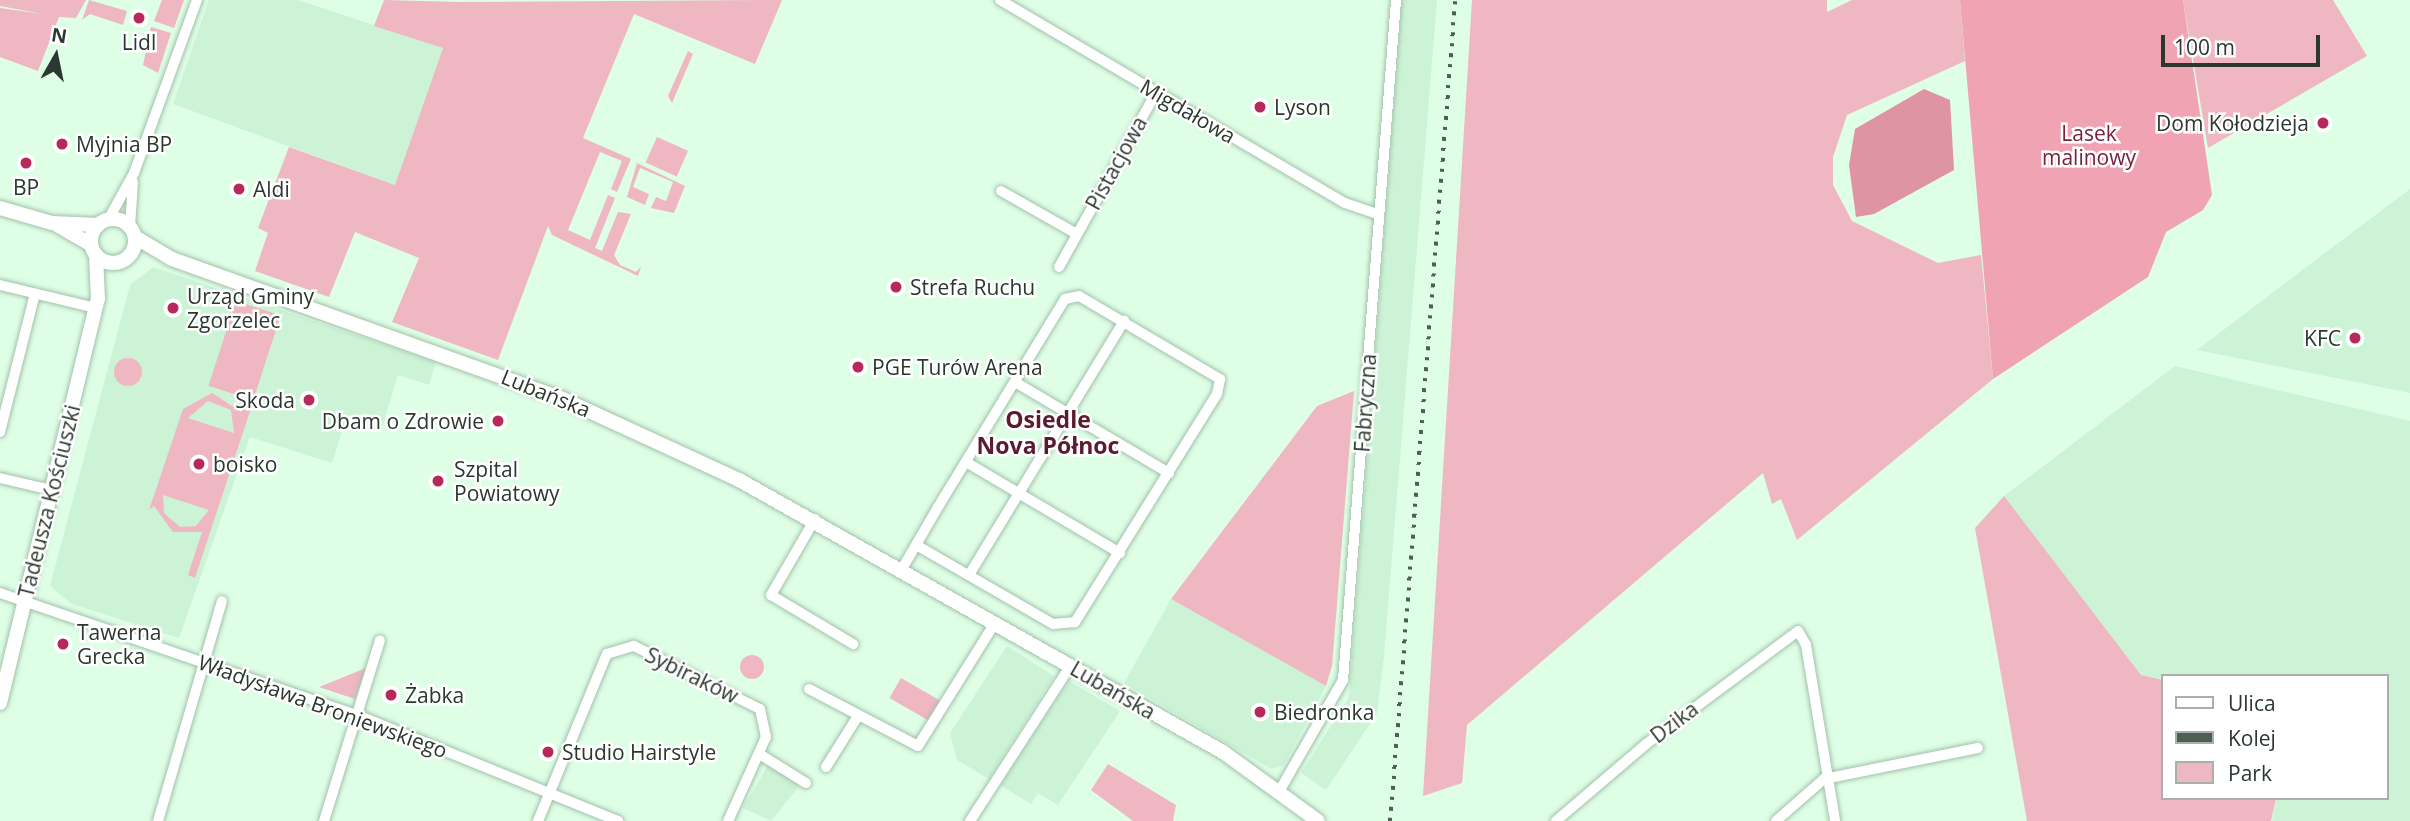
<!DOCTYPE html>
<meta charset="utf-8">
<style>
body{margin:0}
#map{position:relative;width:2410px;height:821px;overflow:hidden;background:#defee6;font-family:"Open Sans",sans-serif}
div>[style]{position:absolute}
.built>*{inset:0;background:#ccf3d6}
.green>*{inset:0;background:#eeb7c2;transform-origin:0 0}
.round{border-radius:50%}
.forest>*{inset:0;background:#f0a3b3}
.water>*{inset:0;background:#df94a4}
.roads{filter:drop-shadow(0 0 2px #a2c1aa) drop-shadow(0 0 2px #a2c1aa)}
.street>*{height:10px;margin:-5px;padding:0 5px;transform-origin:5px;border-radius:5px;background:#fff}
.secondary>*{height:14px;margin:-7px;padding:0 7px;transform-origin:7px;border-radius:7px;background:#fff}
.secondary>.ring{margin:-7px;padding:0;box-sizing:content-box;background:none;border:14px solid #fff;border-radius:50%}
.rail>*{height:3.5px;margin-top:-1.75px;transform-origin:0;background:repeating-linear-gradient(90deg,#4d5e52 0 3.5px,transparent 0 10.5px)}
.dots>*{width:19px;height:19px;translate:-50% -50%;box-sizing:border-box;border:4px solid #fff;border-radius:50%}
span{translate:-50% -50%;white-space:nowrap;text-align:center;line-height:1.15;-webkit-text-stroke:5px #fff;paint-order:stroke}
.poi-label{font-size:21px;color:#2b382f}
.left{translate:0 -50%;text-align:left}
.right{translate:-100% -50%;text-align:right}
.street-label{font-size:21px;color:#2b382f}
.park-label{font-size:21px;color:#78203c}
.neighbourhood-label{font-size:23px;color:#5d192e;font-weight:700}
.legend{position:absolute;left:2161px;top:674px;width:228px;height:126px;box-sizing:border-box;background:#fff;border:2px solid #aaafac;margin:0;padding:9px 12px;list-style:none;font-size:21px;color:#2b382f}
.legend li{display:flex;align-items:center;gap:14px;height:35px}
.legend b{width:35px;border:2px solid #aaafac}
.north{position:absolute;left:21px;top:21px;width:70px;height:70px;-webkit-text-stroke:5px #fff;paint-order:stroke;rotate:9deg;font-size:19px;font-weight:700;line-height:28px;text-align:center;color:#2b382f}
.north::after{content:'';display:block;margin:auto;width:24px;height:32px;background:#2b382f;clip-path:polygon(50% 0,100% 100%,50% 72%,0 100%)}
.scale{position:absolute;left:2161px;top:35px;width:159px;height:32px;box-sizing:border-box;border:4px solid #2b382f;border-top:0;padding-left:9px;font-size:21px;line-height:24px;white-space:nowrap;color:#2b382f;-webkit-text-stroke:5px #fff;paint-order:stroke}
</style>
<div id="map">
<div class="built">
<i style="clip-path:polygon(209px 0,298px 0,443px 48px,395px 185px,173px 104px)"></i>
<i style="clip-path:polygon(1402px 0,1437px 0,1384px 656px,1377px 713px,1326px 790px,1301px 773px,1349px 697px)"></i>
<i style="clip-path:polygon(2410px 189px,2410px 393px,2197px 350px,2313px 262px)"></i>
<i style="clip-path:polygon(153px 267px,436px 362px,429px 385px,398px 375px,381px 431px,346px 419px,332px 463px,250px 437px,179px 638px,72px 604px,50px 586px,130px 285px)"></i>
<i style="clip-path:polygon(2175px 366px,2410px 421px,2410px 821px,2272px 821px,2276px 798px,2387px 798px,2387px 676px,2163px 680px,2141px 675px,2004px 496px)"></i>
<i style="clip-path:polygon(1171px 599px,1326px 686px,1284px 765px,1271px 769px,1124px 683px)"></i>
<i style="clip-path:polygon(1007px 646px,1054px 676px,989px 779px,957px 760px,950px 733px)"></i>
<i style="clip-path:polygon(1069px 681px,1120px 711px,1058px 805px,1038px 793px,1031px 804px,1000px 785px)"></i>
<i style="clip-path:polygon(768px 765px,800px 785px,771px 821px,743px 808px)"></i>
</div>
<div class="green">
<i style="clip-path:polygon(0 0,86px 0,76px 18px,59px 17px,38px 71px,0 57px,0 8px,43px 14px,0 6px)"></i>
<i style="clip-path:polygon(89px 0,127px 11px,123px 25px,90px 14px,82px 20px)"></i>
<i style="clip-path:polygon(162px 0,184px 0,174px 28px,154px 21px)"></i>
<i style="clip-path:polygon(384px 0,459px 2px,782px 0,755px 64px,634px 14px,583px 138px,631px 159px,617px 192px,611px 189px,622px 161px,600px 152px,568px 230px,590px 240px,608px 195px,615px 198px,595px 248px,602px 251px,618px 212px,631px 214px,614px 255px,620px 265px,636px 272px,641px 267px,638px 276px,552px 235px,548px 226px,498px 360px,392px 322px,419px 258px,355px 232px,329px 297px,255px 271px,268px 233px,258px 228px,289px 147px,395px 185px,443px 48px,374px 26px)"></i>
<i style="clip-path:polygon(1472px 0,1827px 0,1827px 12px,1852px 0,1960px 0,1965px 61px,1847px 115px,1833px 157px,1833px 185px,1852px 221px,1938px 263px,1981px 255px,1993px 379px,1797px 540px,1781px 499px,1772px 504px,1763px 473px,1467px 725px,1462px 783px,1423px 796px)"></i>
<i style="clip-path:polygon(2183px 0,2333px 0,2367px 56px,2208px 148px)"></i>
<i style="clip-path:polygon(151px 27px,171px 33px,158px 73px,143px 65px)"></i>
<i style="clip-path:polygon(688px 51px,693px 54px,672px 103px,668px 96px)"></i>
<i style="left:657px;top:137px;width:34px;height:28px;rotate:24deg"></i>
<i style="clip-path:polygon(637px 163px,685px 186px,674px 213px,651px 208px,656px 197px,666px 201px,673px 182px,640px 168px,633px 187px,649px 194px,645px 205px,627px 197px)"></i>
<i style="left:236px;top:301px;width:47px;height:89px;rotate:18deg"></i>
<i class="round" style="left:114px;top:358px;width:28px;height:28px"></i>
<i style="clip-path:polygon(1354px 391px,1332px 666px,1326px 686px,1171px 599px,1317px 406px)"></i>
<i style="clip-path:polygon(evenodd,212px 393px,241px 412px,245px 403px,252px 405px,195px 578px,188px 575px,202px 532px,173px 532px,154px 506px,149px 510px,183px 409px,212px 393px,208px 401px,231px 410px,234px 433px,188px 418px,208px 401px,212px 393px,163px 495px,209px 510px,196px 526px,180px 527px,164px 513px,163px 495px)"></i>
<i style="clip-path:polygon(2004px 496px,2141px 675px,2163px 680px,2163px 798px,2276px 798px,2271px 821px,2027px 821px,1975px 528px)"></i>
<i class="round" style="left:740px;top:655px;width:24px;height:24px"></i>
<i style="clip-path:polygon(366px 668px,355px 699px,319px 687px)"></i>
<i style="left:901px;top:678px;width:48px;height:23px;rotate:30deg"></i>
<i style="clip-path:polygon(1108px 764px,1176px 805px,1173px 821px,1133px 821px,1091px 790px)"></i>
</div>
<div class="forest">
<i style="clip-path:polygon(1960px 0,2183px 0,2212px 195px,2203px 210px,2166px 232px,2148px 277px,1993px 379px)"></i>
</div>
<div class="water">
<i style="clip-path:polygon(1924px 89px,1950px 100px,1954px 170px,1874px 214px,1856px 217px,1849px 165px,1855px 129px)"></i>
</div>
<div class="roads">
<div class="street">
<i style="left:1000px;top:0;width:400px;rotate:30.5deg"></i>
<i style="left:1345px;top:203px;width:36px;rotate:19deg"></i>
<i style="left:1001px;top:191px;width:87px;rotate:29.5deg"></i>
<i style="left:108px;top:220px;width:54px;rotate:-61deg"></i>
<i style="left:134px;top:173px;width:184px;rotate:-70deg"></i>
<i style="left:130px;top:227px;width:45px;rotate:-86.2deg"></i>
<i style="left:1059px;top:267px;width:199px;rotate:-60.9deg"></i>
<i style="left:0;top:285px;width:99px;rotate:13.5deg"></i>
<i style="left:1015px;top:382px;width:179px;rotate:30.6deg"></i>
<i style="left:0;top:432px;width:142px;rotate:-75.8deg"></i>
<i style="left:966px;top:462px;width:179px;rotate:30.6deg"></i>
<i style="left:0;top:478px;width:52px;rotate:13.2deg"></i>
<i style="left:815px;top:519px;width:88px;rotate:120.1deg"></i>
<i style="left:771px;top:595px;width:96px;rotate:30.9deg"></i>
<i style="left:902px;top:569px;width:72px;rotate:-59.9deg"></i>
<i style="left:938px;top:507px;width:244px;rotate:-58.6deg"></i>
<i style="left:1065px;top:299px;width:14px;rotate:-12deg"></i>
<i style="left:1079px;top:296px;width:164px;rotate:30.5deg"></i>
<i style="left:1220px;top:379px;width:15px;rotate:101deg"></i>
<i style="left:1217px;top:394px;width:269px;rotate:121.9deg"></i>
<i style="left:1075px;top:622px;width:22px;rotate:175deg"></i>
<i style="left:1053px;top:624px;width:158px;rotate:-150deg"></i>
<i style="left:969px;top:575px;width:298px;rotate:-58.6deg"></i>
<i style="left:0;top:593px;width:377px;rotate:18.9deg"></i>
<i style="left:357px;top:715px;width:282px;rotate:22.1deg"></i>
<i style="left:809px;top:689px;width:123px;rotate:27.6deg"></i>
<i style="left:918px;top:746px;width:145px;rotate:-58deg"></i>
<i style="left:761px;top:755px;width:53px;rotate:31.9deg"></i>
<i style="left:826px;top:767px;width:60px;rotate:-57.9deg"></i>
<i style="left:1280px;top:790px;width:127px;rotate:-60.2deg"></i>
<i style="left:1343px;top:680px;width:682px;rotate:-85.54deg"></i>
<i style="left:158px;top:821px;width:229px;rotate:-73.8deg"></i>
<i style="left:324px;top:821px;width:189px;rotate:-72.8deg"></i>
<i style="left:538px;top:821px;width:181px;rotate:-67.6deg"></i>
<i style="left:607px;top:654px;width:28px;rotate:-17deg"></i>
<i style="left:634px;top:646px;width:141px;rotate:26.6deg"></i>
<i style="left:760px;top:709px;width:29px;rotate:78deg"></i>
<i style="left:766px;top:737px;width:92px;rotate:114.3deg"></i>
<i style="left:970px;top:821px;width:186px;rotate:-57.1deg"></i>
<i style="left:1556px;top:821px;width:118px;rotate:-40.5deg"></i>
<i style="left:1646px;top:744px;width:189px;rotate:-36.6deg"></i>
<i style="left:1798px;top:631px;width:16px;rotate:60deg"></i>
<i style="left:1806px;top:645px;width:178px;rotate:80.6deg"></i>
<i style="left:1776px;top:821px;width:64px;rotate:-41.2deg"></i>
<i style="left:1824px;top:779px;width:157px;rotate:-11.4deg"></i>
</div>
<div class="secondary">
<i style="left:0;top:208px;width:54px;rotate:16.1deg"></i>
<i style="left:52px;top:223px;width:46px;rotate:2.5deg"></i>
<i class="ring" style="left:91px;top:219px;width:30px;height:30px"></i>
<i style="left:57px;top:225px;width:39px;rotate:30deg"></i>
<i style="left:135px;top:237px;width:43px;rotate:30.7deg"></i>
<i style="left:172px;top:259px;width:415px;rotate:19.7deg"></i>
<i style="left:563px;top:399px;width:194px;rotate:24.7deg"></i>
<i style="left:739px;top:480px;width:555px;rotate:29.34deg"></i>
<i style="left:1223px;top:752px;width:117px;rotate:36deg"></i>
<i style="left:0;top:703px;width:416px;rotate:-76.4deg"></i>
<i style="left:98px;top:299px;width:44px;rotate:-92.6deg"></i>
</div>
</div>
<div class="rail">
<i style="left:1390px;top:821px;width:824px;rotate:-85.47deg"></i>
</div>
<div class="dots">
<i style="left:139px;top:18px;background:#b7295a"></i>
<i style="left:1260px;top:107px;background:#b7295a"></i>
<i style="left:2323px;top:123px;background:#b7295a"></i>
<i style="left:62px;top:144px;background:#b7295a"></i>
<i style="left:26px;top:163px;background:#b7295a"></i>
<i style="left:239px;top:189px;background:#b7295a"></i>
<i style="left:896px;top:287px;background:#b7295a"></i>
<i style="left:173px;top:308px;background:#b7295a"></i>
<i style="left:2355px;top:338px;background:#b7295a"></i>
<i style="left:858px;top:367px;background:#b7295a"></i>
<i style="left:309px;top:400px;background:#b7295a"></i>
<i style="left:498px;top:421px;background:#b7295a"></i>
<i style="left:199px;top:464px;background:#b7295a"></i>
<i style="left:438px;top:481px;background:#b7295a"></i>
<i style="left:63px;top:644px;background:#b7295a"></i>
<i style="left:391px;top:695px;background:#b7295a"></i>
<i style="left:1260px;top:712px;background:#b7295a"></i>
<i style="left:548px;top:752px;background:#b7295a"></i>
</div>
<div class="poi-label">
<span style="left:139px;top:42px">Lidl</span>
<span class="left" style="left:1274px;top:107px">Lyson</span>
<span class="right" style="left:2309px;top:123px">Dom Kołodzieja</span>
<span class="left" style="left:76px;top:144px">Myjnia BP</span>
<span style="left:26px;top:187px">BP</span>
<span class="left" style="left:253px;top:189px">Aldi</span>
<span class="left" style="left:910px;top:287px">Strefa Ruchu</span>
<span class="left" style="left:187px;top:308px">Urząd Gminy<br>Zgorzelec</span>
<span class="right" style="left:2341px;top:338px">KFC</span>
<span class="left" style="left:872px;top:367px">PGE Turów Arena</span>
<span class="right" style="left:295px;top:400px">Skoda</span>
<span class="right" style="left:484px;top:421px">Dbam o Zdrowie</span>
<span class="left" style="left:213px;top:464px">boisko</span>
<span class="left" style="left:454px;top:481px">Szpital<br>Powiatowy</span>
<span class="left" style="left:77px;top:644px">Tawerna<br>Grecka</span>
<span class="left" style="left:405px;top:695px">Żabka</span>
<span class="left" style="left:1274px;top:712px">Biedronka</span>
<span class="left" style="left:562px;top:752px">Studio Hairstyle</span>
</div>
<div class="street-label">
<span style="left:1188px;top:111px;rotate:30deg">Migdałowa</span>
<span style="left:1116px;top:163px;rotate:-61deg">Pistacjowa</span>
<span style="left:546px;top:393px;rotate:22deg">Lubańska</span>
<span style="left:1365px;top:403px;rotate:-86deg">Fabryczna</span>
<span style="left:49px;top:501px;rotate:-76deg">Tadeusza Kościuszki</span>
<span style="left:692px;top:675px;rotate:26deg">Sybiraków</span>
<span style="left:1113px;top:690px;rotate:30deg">Lubańska</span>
<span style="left:323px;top:706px;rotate:20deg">Władysława Broniewskiego</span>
<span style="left:1674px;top:722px;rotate:-37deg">Dzika</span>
</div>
<div class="park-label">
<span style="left:2089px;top:145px">Lasek<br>malinowy</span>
</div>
<div class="neighbourhood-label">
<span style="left:1048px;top:432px">Osiedle<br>Nova Północ</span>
</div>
<ul class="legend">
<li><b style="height:9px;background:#fff"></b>Ulica</li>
<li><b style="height:9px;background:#4d5e52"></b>Kolej</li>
<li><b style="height:19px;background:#eeb7c2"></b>Park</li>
</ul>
<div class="north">N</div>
<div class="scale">100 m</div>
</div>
